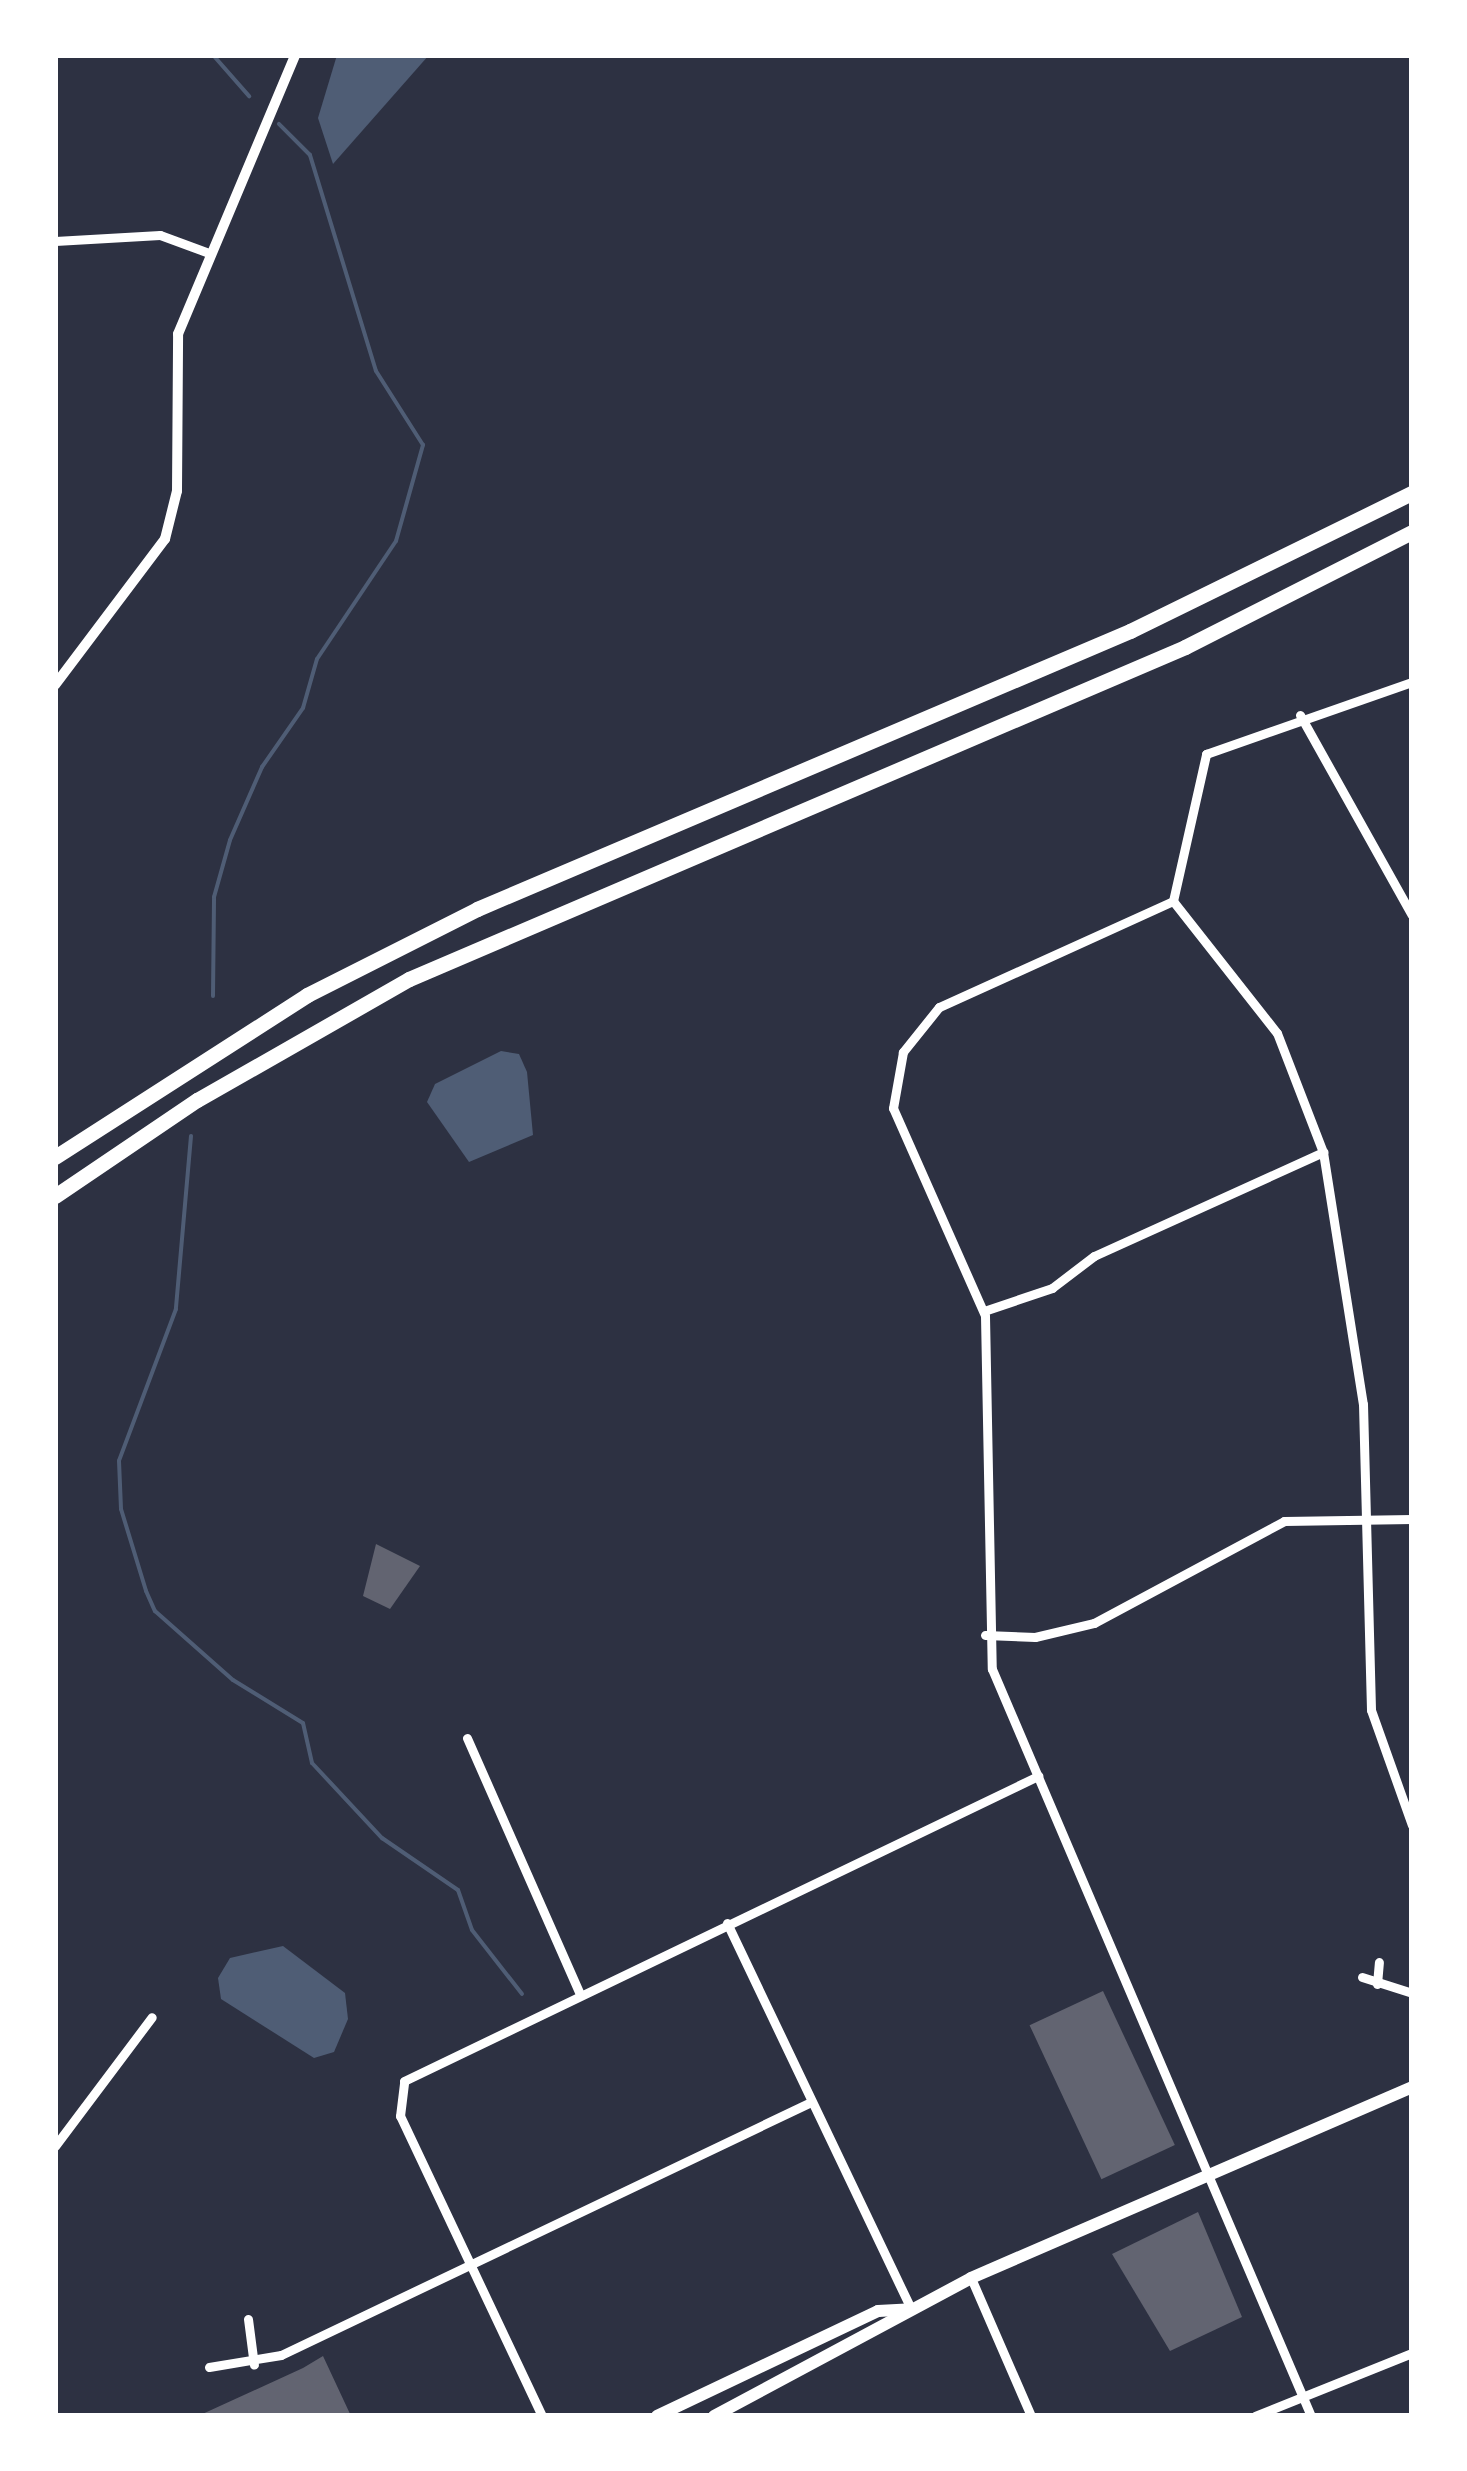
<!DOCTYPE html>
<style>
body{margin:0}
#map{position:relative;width:1467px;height:2471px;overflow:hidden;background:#2d3142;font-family:Figtree,sans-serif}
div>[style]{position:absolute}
.water>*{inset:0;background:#4f5d75}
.stream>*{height:4px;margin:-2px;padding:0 2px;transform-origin:2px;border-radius:2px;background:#4f5d75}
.building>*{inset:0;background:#626471;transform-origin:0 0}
.minor>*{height:9px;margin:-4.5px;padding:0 4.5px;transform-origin:4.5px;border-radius:4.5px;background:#fff}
.tertiary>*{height:10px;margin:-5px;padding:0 5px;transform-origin:5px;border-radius:5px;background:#fff}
.primary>*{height:12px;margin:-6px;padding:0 6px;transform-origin:6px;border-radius:6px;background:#fff}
.motorway>*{height:15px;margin:-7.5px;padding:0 7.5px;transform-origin:7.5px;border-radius:7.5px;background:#fff}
span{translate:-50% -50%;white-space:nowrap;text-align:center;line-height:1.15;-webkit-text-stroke:10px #fff;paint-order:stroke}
.frame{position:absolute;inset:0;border:58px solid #fff;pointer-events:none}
</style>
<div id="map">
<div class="water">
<i style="clip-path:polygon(337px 55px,429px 55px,333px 164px,318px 118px)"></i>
<i style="clip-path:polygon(501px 1051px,519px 1054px,527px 1072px,533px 1135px,469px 1162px,427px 1102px,435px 1084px)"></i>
<i style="clip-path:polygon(283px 1946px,345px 1993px,348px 2019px,334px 2052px,314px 2058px,221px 1999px,218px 1978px,230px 1958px)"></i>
</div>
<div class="stream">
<i style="left:213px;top:55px;width:55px;rotate:48.7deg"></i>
<i style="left:213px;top:996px;width:99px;rotate:-89.4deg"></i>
<i style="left:214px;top:897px;width:59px;rotate:-74.3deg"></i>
<i style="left:230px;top:840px;width:80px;rotate:-66.3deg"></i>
<i style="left:262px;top:767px;width:72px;rotate:-55.2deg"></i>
<i style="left:303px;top:708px;width:51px;rotate:-74.1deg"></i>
<i style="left:317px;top:659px;width:142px;rotate:-56.2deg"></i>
<i style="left:396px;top:541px;width:100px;rotate:-74.3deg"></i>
<i style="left:423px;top:445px;width:88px;rotate:-122.4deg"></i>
<i style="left:376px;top:371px;width:226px;rotate:-107deg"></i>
<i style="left:310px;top:155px;width:44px;rotate:-135deg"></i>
<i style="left:191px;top:1136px;width:174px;rotate:95deg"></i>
<i style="left:176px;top:1309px;width:162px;rotate:110.6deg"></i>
<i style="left:119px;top:1461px;width:48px;rotate:87.6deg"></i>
<i style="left:121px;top:1509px;width:86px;rotate:73deg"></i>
<i style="left:146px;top:1591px;width:22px;rotate:66deg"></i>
<i style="left:155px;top:1611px;width:104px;rotate:41.5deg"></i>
<i style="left:233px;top:1680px;width:82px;rotate:31.6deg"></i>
<i style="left:303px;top:1723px;width:41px;rotate:77.3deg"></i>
<i style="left:312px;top:1763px;width:103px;rotate:47deg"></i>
<i style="left:382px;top:1838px;width:92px;rotate:34.4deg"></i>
<i style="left:458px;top:1890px;width:42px;rotate:70.7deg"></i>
<i style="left:472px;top:1930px;width:81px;rotate:52deg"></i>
</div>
<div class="building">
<i style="clip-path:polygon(376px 1544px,420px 1566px,390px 1609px,363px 1596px)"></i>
<i style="left:1103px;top:1991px;width:170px;height:81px;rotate:65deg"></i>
<i style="clip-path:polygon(1198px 2212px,1242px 2317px,1170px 2351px,1112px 2254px)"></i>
<i style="clip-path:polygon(323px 2356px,351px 2416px,198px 2416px,303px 2368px)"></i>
</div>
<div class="minor">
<i style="left:55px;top:241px;width:105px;rotate:-3.3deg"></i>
<i style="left:160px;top:235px;width:52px;rotate:20.2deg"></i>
<i style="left:1300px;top:715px;width:229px;rotate:60.8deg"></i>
<i style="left:1173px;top:901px;width:257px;rotate:155.6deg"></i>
<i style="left:939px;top:1007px;width:58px;rotate:128.7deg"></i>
<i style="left:903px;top:1052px;width:57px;rotate:100.1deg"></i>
<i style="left:893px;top:1108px;width:227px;rotate:66.1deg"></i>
<i style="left:985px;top:1316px;width:353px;rotate:88.9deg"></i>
<i style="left:992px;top:1669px;width:812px;rotate:66.88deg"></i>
<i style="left:1173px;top:901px;width:168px;rotate:51.8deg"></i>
<i style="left:1277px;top:1033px;width:128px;rotate:68.9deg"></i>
<i style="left:1323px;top:1152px;width:255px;rotate:81deg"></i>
<i style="left:1363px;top:1404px;width:306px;rotate:88.5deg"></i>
<i style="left:1371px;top:1710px;width:122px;rotate:70.4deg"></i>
<i style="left:1173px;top:901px;width:151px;rotate:-77.3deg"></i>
<i style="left:1206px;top:754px;width:218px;rotate:-19.3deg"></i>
<i style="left:984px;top:1311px;width:72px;rotate:-18.7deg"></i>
<i style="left:1052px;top:1288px;width:53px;rotate:-37.3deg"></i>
<i style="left:1094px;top:1256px;width:252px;rotate:-24.4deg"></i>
<i style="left:985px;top:1635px;width:50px;rotate:2.3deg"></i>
<i style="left:1035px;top:1637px;width:61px;rotate:-13.3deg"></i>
<i style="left:1094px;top:1623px;width:216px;rotate:-28.2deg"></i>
<i style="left:1284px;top:1521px;width:128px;rotate:-0.9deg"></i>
<i style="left:467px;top:1738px;width:278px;rotate:66.2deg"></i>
<i style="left:727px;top:1923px;width:428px;rotate:64.5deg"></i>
<i style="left:1362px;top:1977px;width:52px;rotate:17.7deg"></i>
<i style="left:1377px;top:1984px;width:22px;rotate:-85deg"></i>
<i style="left:55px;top:2146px;width:161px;rotate:-53.1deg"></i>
<i style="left:971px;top:2278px;width:150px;rotate:66.5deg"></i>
<i style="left:248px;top:2319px;width:46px;rotate:82.6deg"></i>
<i style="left:209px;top:2367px;width:73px;rotate:-9.5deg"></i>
<i style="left:281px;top:2355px;width:587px;rotate:-25.52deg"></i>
<i style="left:542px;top:2416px;width:332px;rotate:-115.3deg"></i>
<i style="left:400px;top:2116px;width:35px;rotate:-83deg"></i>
<i style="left:404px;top:2081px;width:704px;rotate:-25.69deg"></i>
<i style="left:1255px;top:2416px;width:169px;rotate:-21.9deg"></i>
</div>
<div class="tertiary">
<i style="left:55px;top:685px;width:183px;rotate:-53deg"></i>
<i style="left:165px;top:539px;width:49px;rotate:-76deg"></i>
<i style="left:177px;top:491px;width:157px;rotate:-89.6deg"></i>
<i style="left:178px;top:334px;width:303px;rotate:-67.2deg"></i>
</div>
<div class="primary">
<i style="left:657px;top:2416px;width:245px;rotate:-25.4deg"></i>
<i style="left:878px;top:2311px;width:33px;rotate:-3deg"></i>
<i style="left:714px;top:2416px;width:292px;rotate:-28.2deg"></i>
<i style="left:971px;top:2278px;width:481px;rotate:-23.4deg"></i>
</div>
<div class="motorway">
<i style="left:55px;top:1157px;width:300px;rotate:-32.7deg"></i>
<i style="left:307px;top:995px;width:191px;rotate:-26.8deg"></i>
<i style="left:477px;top:909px;width:710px;rotate:-23.06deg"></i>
<i style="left:1130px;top:631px;width:314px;rotate:-26.1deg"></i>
<i style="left:55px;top:1196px;width:171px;rotate:-34.1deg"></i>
<i style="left:197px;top:1100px;width:244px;rotate:-29.7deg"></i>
<i style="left:409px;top:979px;width:844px;rotate:-23.16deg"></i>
<i style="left:1185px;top:647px;width:254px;rotate:-26.9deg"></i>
</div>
<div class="frame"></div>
</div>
